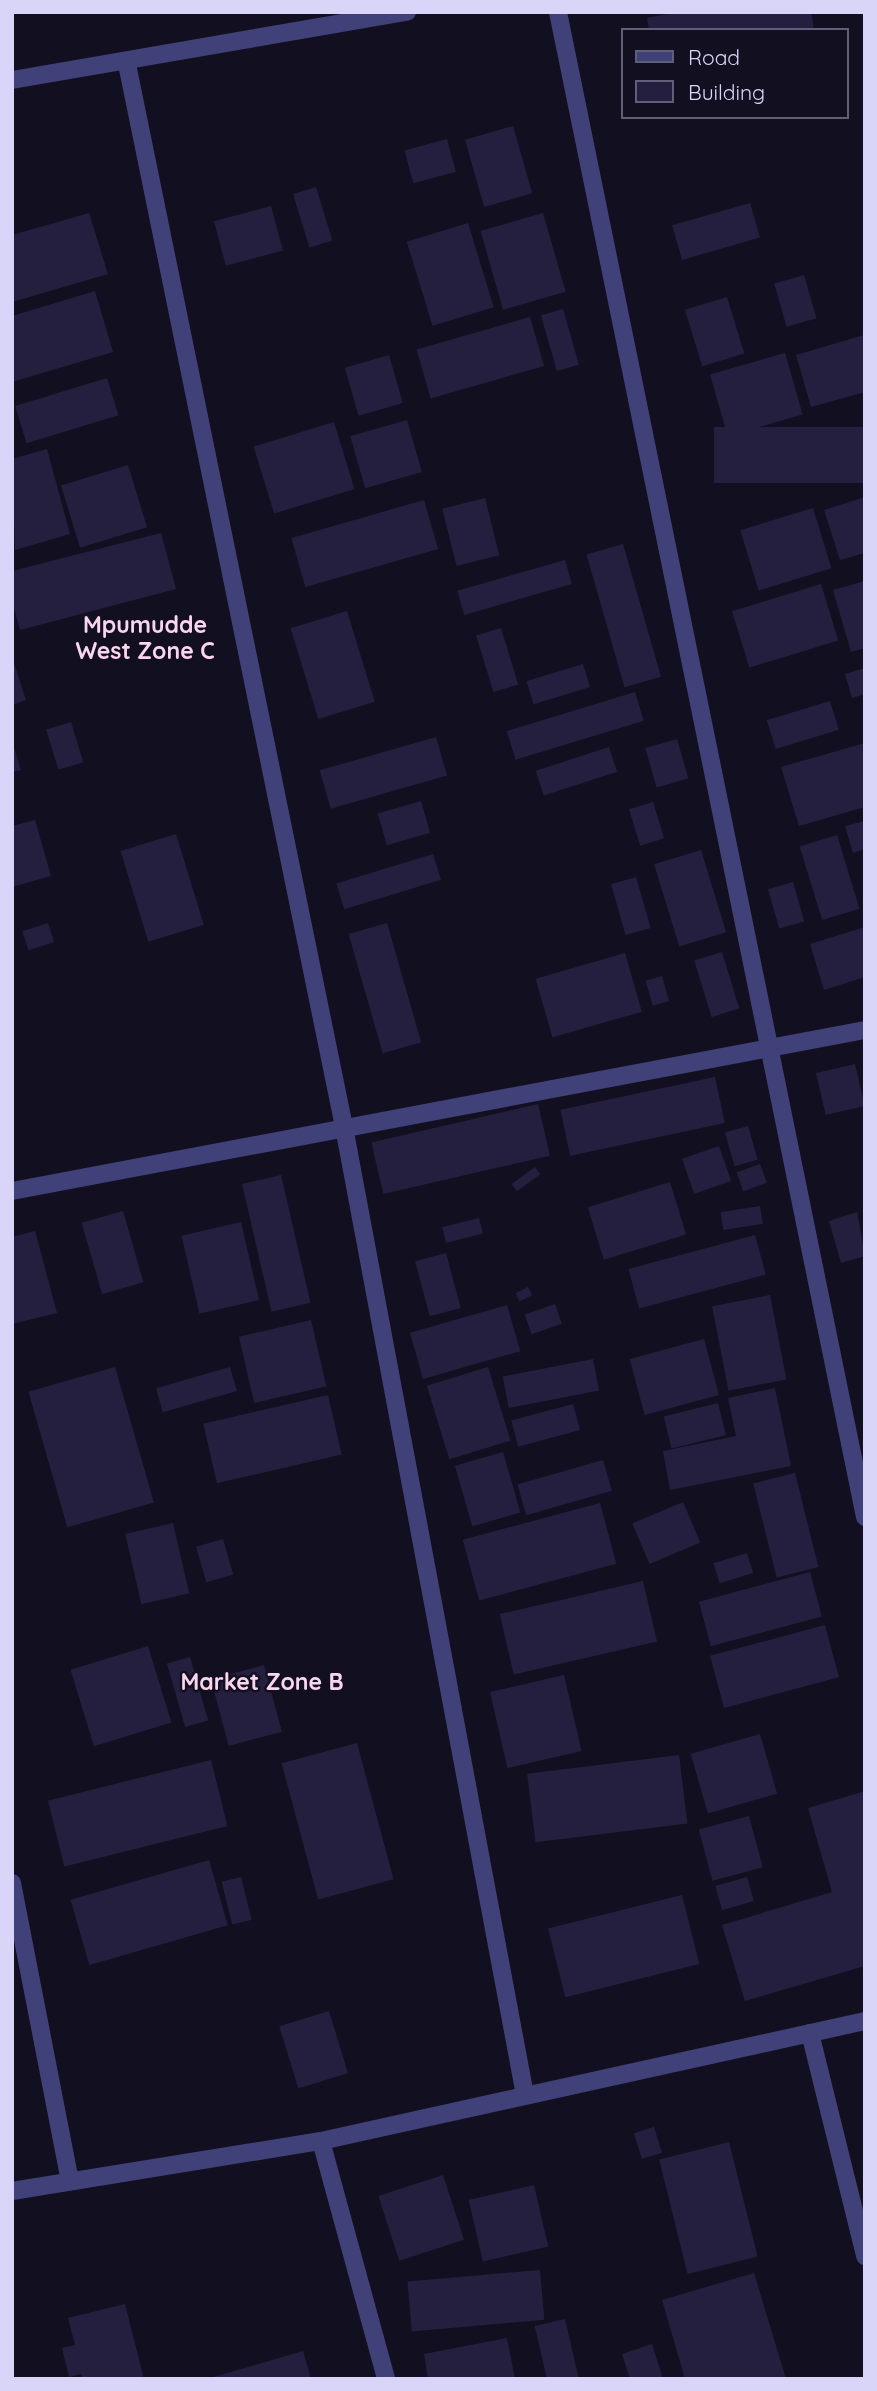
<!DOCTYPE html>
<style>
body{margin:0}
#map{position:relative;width:877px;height:2391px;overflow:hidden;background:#121020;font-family:Quicksand,sans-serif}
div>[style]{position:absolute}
.building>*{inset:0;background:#241f3e;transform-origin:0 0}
.minor>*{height:18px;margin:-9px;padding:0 9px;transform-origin:9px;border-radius:9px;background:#414179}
span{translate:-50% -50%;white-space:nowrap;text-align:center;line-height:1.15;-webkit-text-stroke:5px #121020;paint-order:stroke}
.quarter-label{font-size:23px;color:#f9d6ee;font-weight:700}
.frame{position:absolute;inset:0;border:14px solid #d8d5f9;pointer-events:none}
.legend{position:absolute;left:621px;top:28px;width:228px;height:91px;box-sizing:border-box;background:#121020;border:2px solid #615f77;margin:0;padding:9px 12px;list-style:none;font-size:21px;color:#d8d5f9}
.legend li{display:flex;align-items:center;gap:14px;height:35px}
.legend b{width:35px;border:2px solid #615f77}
</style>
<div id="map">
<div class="building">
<i style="clip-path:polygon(677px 12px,811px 12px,814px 30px,649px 30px,647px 18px)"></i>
<i style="left:513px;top:126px;width:70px;height:50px;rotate:74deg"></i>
<i style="left:447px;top:139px;width:34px;height:44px;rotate:75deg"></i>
<i style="left:316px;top:187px;width:56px;height:24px;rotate:73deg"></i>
<i style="left:750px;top:203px;width:36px;height:81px;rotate:74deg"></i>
<i style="left:271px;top:206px;width:46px;height:59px;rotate:75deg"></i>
<i style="clip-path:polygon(89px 213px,108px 274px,12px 302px,12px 235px)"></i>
<i style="left:543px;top:213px;width:82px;height:65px;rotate:74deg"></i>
<i style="left:468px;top:223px;width:88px;height:64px;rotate:73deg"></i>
<i style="left:804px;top:275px;width:45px;height:31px;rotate:74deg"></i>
<i style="clip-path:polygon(95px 291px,113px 352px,12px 382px,12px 316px)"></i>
<i style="left:727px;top:297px;width:59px;height:44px;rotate:73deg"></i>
<i style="left:563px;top:309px;width:58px;height:23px;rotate:74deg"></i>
<i style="left:530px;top:317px;width:51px;height:118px;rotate:74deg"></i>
<i style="clip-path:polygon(864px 335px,865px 392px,811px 407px,796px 355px)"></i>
<i style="left:785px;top:353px;width:64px;height:78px;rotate:74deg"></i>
<i style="left:389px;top:355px;width:50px;height:46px;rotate:74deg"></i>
<i style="left:107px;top:378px;width:39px;height:96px;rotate:73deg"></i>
<i style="left:407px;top:420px;width:54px;height:59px;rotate:74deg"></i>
<i style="left:334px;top:422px;width:70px;height:84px;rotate:73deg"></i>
<i style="left:865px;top:427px;width:56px;height:151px;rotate:90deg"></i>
<i style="clip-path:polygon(47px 449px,70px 534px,15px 550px,12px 459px)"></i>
<i style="left:128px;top:465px;width:65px;height:70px;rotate:73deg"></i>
<i style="clip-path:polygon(865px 497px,865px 553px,840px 560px,824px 510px)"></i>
<i style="left:485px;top:498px;width:59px;height:44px;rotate:76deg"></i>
<i style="left:424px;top:500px;width:51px;height:138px;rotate:74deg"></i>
<i style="left:813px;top:508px;width:63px;height:76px;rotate:73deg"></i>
<i style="clip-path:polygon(161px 533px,176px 589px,20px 630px,12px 601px,12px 571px)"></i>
<i style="left:623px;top:544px;width:138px;height:38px;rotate:74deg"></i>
<i style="left:565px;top:560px;width:25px;height:112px;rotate:74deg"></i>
<i style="clip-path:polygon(865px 581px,865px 648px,851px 652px,833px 590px)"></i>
<i style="left:821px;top:584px;width:59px;height:93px;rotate:73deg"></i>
<i style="left:347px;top:611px;width:95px;height:59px;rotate:73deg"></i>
<i style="left:501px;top:628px;width:59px;height:26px;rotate:73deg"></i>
<i style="clip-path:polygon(12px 657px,26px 700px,12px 705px)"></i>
<i style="left:583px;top:664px;width:24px;height:59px;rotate:73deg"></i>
<i style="clip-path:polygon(865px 668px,865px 694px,852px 698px,845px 674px)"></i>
<i style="left:635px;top:692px;width:30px;height:134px;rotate:73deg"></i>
<i style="left:830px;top:701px;width:30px;height:66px;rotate:73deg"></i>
<i style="left:71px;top:722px;width:42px;height:26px;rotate:73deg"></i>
<i style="left:436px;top:737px;width:40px;height:121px;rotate:74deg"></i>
<i style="left:677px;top:739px;width:41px;height:33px;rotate:74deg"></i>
<i style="clip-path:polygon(12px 741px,21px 770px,12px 772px)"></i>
<i style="clip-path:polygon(865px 743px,865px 807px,799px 826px,781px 767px)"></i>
<i style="left:609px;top:747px;width:26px;height:77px;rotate:72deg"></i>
<i style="left:421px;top:801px;width:33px;height:45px;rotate:74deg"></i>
<i style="left:653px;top:802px;width:38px;height:25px;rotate:73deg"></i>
<i style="clip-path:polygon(35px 820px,51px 876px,12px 887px,12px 826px)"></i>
<i style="clip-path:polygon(865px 821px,865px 849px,853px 853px,845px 826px)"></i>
<i style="left:176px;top:834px;width:95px;height:58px;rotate:73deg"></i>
<i style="left:837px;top:835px;width:77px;height:39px;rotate:73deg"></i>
<i style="left:701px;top:850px;width:86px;height:49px;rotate:73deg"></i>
<i style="left:433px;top:854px;width:27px;height:101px;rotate:73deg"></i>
<i style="left:636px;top:877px;width:53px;height:26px;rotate:74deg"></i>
<i style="left:793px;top:882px;width:41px;height:26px;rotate:74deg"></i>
<i style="left:48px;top:923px;width:20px;height:27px;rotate:72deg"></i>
<i style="left:387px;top:923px;width:124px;height:40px;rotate:74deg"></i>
<i style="clip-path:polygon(865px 927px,865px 977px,824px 990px,810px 944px)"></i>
<i style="left:722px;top:952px;width:59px;height:29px;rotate:73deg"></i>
<i style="left:625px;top:953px;width:61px;height:93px;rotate:74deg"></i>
<i style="left:662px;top:976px;width:26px;height:17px;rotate:74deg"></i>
<i style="left:855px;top:1064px;width:43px;height:40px;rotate:77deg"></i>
<i style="left:715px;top:1077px;width:47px;height:158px;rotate:78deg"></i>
<i style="left:538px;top:1104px;width:53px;height:171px;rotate:77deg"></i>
<i style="left:748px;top:1126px;width:35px;height:24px;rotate:74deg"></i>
<i style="left:719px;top:1146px;width:37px;height:39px;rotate:71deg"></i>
<i style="left:760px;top:1164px;width:20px;height:25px;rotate:70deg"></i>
<i style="left:535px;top:1167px;width:9px;height:29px;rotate:54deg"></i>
<i style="left:281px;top:1175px;width:131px;height:40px;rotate:77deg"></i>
<i style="left:670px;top:1182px;width:55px;height:86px;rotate:73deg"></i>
<i style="left:760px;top:1206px;width:18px;height:40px;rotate:81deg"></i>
<i style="left:123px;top:1211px;width:74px;height:43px;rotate:74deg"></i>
<i style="clip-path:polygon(857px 1212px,865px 1256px,841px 1263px,829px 1221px)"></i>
<i style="left:479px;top:1218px;width:16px;height:38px;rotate:76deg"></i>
<i style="left:241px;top:1222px;width:80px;height:61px;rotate:77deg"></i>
<i style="clip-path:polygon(35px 1231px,57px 1313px,12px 1324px,12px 1237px)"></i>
<i style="left:755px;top:1235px;width:41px;height:131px;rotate:75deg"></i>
<i style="left:446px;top:1253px;width:57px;height:32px;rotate:75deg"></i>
<i style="left:528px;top:1287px;width:9px;height:14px;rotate:63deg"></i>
<i style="left:770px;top:1295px;width:86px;height:59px;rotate:79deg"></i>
<i style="left:555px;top:1304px;width:21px;height:32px;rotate:71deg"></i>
<i style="left:507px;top:1305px;width:48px;height:101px;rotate:74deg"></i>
<i style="left:311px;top:1320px;width:68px;height:74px;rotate:77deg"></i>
<i style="left:704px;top:1339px;width:58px;height:77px;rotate:75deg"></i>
<i style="left:593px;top:1359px;width:32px;height:92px;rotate:79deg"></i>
<i style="left:115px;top:1367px;width:141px;height:90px;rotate:74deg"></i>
<i style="left:230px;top:1367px;width:25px;height:77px;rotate:74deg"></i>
<i style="left:488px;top:1367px;width:77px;height:64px;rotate:73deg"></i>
<i style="clip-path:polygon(775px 1388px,791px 1466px,670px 1490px,663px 1451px,736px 1436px,728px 1398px)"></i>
<i style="left:328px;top:1395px;width:61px;height:128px;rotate:77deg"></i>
<i style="left:718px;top:1403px;width:33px;height:56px;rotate:76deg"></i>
<i style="left:573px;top:1404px;width:27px;height:64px;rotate:75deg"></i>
<i style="left:503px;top:1452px;width:63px;height:50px;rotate:74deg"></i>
<i style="left:603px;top:1460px;width:32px;height:89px;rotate:74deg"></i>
<i style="left:795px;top:1473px;width:97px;height:43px;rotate:76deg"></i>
<i style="left:683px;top:1502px;width:44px;height:55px;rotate:67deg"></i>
<i style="left:600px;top:1503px;width:63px;height:142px;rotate:75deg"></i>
<i style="left:173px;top:1523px;width:72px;height:49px;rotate:77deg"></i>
<i style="left:223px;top:1539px;width:37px;height:28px;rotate:74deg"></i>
<i style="left:747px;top:1553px;width:21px;height:35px;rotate:73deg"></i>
<i style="left:810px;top:1572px;width:46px;height:115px;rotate:75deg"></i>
<i style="left:643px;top:1581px;width:62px;height:147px;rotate:77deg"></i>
<i style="left:825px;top:1625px;width:54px;height:119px;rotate:75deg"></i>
<i style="left:148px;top:1646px;width:80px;height:81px;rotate:73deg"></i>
<i style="left:190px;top:1657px;width:66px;height:24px;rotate:74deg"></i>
<i style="left:264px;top:1665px;width:69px;height:55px;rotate:75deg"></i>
<i style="left:564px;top:1675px;width:78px;height:76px;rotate:77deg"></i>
<i style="left:760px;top:1734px;width:62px;height:72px;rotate:74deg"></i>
<i style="left:357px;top:1743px;width:141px;height:78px;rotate:75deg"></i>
<i style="left:679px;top:1755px;width:69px;height:153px;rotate:83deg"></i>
<i style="left:211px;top:1760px;width:68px;height:168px;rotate:76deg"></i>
<i style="clip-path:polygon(865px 1791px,865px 1966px,745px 2001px,722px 1925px,832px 1892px,808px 1808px)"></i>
<i style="left:749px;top:1816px;width:53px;height:52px;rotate:75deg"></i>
<i style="left:209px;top:1860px;width:68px;height:144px;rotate:74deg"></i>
<i style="left:241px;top:1877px;width:44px;height:20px;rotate:76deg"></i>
<i style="left:747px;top:1877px;width:25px;height:33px;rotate:74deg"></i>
<i style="left:682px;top:1895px;width:71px;height:138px;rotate:76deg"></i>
<i style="left:329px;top:2011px;width:65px;height:52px;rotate:73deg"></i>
<i style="left:654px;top:2127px;width:27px;height:21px;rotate:73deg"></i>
<i style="left:729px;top:2142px;width:118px;height:72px;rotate:76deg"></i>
<i style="left:443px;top:2175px;width:68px;height:68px;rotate:72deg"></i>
<i style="left:534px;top:2185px;width:63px;height:67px;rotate:77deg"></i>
<i style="left:540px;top:2270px;width:50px;height:133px;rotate:85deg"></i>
<i style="clip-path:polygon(754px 2273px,786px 2379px,685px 2379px,662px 2300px)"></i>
<i style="clip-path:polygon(125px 2304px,144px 2379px,82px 2379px,81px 2374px,69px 2377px,62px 2348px,75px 2345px,68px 2318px)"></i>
<i style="left:565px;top:2319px;width:62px;height:31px;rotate:77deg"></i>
<i style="clip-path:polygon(507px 2338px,515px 2379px,428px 2379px,424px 2354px)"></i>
<i style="clip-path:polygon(652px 2344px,663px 2379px,630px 2379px,622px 2354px)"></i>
<i style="clip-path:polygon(303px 2351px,311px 2379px,210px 2379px,210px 2378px)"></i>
</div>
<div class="minor">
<i style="left:558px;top:12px;width:1536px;rotate:78.47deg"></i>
<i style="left:127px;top:64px;width:1085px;rotate:78.46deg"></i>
<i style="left:344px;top:1127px;width:985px;rotate:79.41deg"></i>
<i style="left:12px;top:80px;width:401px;rotate:-9.8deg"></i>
<i style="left:12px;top:1191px;width:868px;rotate:-10.69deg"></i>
<i style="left:12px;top:1883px;width:304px;rotate:79deg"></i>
<i style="left:810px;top:2033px;width:230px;rotate:76.1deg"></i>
<i style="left:321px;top:2141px;width:247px;rotate:74.7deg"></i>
<i style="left:12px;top:2191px;width:313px;rotate:-9.2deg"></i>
<i style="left:321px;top:2141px;width:557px;rotate:-12.44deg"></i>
</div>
<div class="quarter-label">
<span style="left:145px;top:638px">Mpumudde<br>West Zone C</span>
<span style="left:262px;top:1682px">Market Zone B</span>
</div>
<div class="frame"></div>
<ul class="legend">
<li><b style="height:9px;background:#414179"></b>Road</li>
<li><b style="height:19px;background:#241f3e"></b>Building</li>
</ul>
</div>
